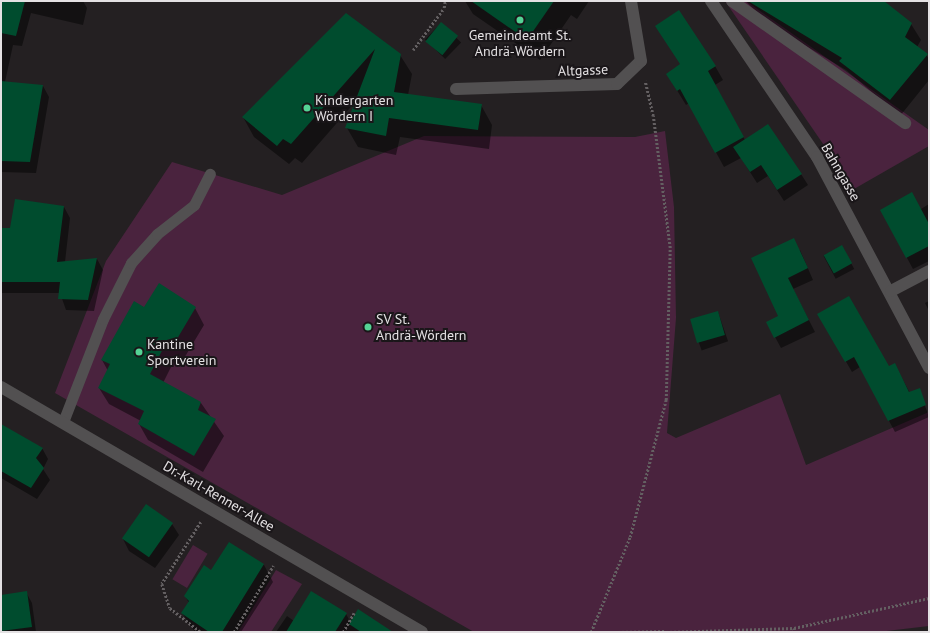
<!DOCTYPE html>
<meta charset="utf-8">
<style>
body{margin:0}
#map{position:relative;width:930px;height:633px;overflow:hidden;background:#242022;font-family:"PT Sans",sans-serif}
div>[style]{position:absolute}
.green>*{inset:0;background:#4a233e;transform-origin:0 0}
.shadow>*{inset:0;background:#0007;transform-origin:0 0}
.building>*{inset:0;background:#004c2e;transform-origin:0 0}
.path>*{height:2.5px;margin-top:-1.25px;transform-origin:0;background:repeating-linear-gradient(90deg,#646062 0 2px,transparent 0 4px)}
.service>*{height:11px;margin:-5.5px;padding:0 5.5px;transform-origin:5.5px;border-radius:5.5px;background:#525051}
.minor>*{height:12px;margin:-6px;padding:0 6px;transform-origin:6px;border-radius:6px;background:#525051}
.dots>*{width:11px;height:11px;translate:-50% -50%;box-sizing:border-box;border:2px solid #1a1619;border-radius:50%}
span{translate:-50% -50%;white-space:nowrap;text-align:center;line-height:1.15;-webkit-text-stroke:4px #1a1619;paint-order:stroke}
.poi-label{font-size:14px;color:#e4e1e3}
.left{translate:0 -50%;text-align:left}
.street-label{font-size:14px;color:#e4e1e3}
.frame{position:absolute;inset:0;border:2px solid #e4e1e3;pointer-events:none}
</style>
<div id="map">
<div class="green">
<i style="clip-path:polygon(725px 1px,746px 1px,929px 130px,929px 146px,854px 189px)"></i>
<i style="clip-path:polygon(665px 131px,674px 207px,676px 318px,667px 433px,676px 438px,780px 394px,806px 465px,929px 412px,929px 626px,878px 632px,474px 632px,55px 393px,106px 261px,172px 162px,282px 195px,424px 136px,635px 137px)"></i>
<i style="left:193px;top:545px;width:17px;height:40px;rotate:31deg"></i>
<i style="clip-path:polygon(276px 570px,302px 584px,271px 632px,238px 632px)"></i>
</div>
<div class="shadow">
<i style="clip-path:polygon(1px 1px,83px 1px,87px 8px,83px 25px,31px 13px,22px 46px,13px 45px,5px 82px,43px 86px,49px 97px,36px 173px,1px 172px)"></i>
<i style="clip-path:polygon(465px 1px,589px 1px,577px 19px,571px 15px,540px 60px,473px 14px)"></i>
<i style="clip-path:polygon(745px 1px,870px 1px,911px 24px,921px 40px,917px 47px,929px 58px,929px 80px,900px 116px,846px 70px,771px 25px)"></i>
<i style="clip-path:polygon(346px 15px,400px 55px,412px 74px,408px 95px,481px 105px,492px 125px,489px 149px,400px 137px,396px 155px,358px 147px,347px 128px,356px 101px,302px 163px,295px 158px,289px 164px,254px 137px,243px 117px)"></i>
<i style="left:441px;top:23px;width:28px;height:23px;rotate:44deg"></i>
<i style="clip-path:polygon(715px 66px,723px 80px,715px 85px,745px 140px,801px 174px,808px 185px,784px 201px,768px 176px,757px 183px,741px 158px,724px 167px,689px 103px,686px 105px,667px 74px)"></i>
<i style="clip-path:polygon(929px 204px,929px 261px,913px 269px,881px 210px,921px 209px)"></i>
<i style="clip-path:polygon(64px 207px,70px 218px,65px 262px,97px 259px,103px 270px,94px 311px,66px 310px,60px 293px,1px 293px,1px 229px,11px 230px)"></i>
<i style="left:842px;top:246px;width:26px;height:21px;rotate:62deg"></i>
<i style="clip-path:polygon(800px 250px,813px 280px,793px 289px,815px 332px,781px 348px,775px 337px,779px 316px,752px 258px)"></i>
<i style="clip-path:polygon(929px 301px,929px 311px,925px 303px)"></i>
<i style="clip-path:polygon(145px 308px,195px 308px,204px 325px,183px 360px,177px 355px,163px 383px,201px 403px,224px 436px,203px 472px,148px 440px,139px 424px,141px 421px,109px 404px,99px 388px,108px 371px,102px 360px)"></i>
<i style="left:718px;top:312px;width:31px;height:28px;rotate:71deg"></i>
<i style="clip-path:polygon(819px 315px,889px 368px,895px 365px,910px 393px,919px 389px,929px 417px,895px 432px,860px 367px,852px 372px)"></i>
<i style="clip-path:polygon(1px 434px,42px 448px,48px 459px,43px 469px,50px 480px,37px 499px,1px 478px)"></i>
<i style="clip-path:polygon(172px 524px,179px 535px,155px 568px,129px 551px,123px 539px)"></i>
<i style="clip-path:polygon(229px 543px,264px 565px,273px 582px,241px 632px,195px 632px,182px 613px,189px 603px,185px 596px,212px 571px)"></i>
<i style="clip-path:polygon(26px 592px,32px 603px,36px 632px,1px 632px,1px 596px)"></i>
<i style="clip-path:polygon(346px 614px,351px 623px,380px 632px,276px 632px,287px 616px,294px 621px)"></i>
</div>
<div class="building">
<i style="clip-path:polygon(1px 1px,25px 1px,16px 36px,1px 33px)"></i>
<i style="clip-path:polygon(471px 1px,554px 1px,527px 40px)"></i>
<i style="clip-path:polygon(748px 1px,884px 1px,912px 23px,905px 37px,928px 54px,890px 100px,839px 61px,842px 58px)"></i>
<i style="clip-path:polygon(679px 10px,716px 66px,708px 71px,744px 137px,715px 153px,680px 89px,677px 91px,666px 74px,680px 64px,655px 26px)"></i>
<i style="clip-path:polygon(346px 13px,401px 54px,394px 92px,482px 104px,478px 130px,389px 118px,386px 136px,345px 128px,375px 49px,291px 144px,283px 139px,277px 146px,242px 117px)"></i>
<i style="left:441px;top:22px;width:22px;height:25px;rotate:39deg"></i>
<i style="clip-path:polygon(1px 81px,43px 85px,30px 162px,1px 161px)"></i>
<i style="clip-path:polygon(768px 124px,802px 174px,777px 190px,761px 165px,750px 172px,733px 147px)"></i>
<i style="clip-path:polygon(912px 192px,929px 224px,929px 246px,906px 258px,880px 210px)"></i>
<i style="clip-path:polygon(15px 199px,64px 206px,57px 262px,97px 258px,88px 300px,58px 299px,60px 282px,1px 282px,1px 228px,10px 228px)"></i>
<i style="clip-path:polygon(794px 238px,808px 268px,788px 278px,809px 320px,774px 338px,766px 322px,778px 316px,751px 258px)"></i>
<i style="left:842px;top:245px;width:21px;height:21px;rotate:61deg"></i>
<i style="clip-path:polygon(159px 283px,196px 307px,174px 344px,168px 339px,150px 374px,201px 402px,198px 410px,216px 419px,194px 456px,138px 424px,144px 411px,98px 388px,110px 364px,101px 360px,134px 301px,144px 307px)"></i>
<i style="clip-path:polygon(849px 296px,889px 366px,895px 363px,909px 392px,920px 388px,926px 405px,888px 421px,854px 357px,845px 362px,817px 314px)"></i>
<i style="left:718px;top:311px;width:25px;height:29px;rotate:74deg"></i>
<i style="clip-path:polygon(1px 424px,43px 448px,36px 458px,44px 468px,31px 488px,1px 471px)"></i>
<i style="left:146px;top:504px;width:33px;height:42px;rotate:35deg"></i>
<i style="clip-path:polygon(229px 542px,264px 564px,222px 632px,209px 632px,181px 613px,189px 601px,184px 596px,204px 565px,211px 570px)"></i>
<i style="clip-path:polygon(27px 591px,32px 627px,1px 631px,1px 595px)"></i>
<i style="clip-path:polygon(311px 591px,347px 613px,335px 632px,286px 632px)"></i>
<i style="clip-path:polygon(358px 609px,393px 632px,361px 632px,349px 624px)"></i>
</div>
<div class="path">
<i style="left:413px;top:50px;width:52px;rotate:-53.6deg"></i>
<i style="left:444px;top:8px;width:7px;rotate:-82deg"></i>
<i style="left:201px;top:522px;width:73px;rotate:122.2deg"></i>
<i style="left:162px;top:584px;width:25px;rotate:72deg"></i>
<i style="left:170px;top:608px;width:39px;rotate:38deg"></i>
<i style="left:794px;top:628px;width:4px;rotate:76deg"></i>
<i style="left:234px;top:632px;width:77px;rotate:-59.4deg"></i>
<i style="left:343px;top:632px;width:22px;rotate:-60deg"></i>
<i style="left:591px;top:632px;width:103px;rotate:-67.7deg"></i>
<i style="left:630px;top:537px;width:142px;rotate:-75.3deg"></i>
<i style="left:666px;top:400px;width:152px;rotate:-88.5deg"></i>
<i style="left:670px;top:248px;width:133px;rotate:-97.3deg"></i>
<i style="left:653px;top:116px;width:36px;rotate:-103deg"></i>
<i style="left:618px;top:632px;width:48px;rotate:-1.2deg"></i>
<i style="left:666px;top:632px;width:128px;rotate:-1.8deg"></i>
<i style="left:794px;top:628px;width:138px;rotate:-12.5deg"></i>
</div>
<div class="service">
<i style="left:63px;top:422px;width:110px;rotate:-68.8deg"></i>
<i style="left:103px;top:319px;width:63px;rotate:-63.4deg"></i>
<i style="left:131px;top:263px;width:39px;rotate:-48deg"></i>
<i style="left:157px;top:234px;width:47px;rotate:-38.1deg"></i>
<i style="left:194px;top:205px;width:35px;rotate:-63deg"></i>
</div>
<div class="minor">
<i style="left:711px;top:1px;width:189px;rotate:55.8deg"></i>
<i style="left:817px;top:157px;width:239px;rotate:62deg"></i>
<i style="left:732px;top:1px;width:212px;rotate:35.2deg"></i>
<i style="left:456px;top:89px;width:161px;rotate:-1.8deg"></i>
<i style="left:617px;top:84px;width:33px;rotate:-44deg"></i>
<i style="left:641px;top:61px;width:61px;rotate:-99.5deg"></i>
<i style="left:891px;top:291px;width:43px;rotate:-27.8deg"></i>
<i style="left:1px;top:387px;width:487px;rotate:30.2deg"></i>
</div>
<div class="dots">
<i style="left:520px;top:20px;background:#55d395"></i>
<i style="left:307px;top:108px;background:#55d395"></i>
<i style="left:368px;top:327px;background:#55d395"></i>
<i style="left:139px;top:352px;background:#55d395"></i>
</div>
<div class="poi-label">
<span style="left:520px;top:43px">Gemeindeamt St.<br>Andrä-Wördern</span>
<span class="left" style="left:315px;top:108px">Kindergarten<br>Wördern I</span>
<span class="left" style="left:376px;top:327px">SV St.<br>Andrä-Wördern</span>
<span class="left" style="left:147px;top:352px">Kantine<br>Sportverein</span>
</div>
<div class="street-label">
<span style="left:583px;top:70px;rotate:-2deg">Altgasse</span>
<span style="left:841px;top:172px;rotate:60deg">Bahngasse</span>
<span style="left:219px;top:496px;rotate:30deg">Dr.-Karl-Renner-Allee</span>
</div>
<div class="frame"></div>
</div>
